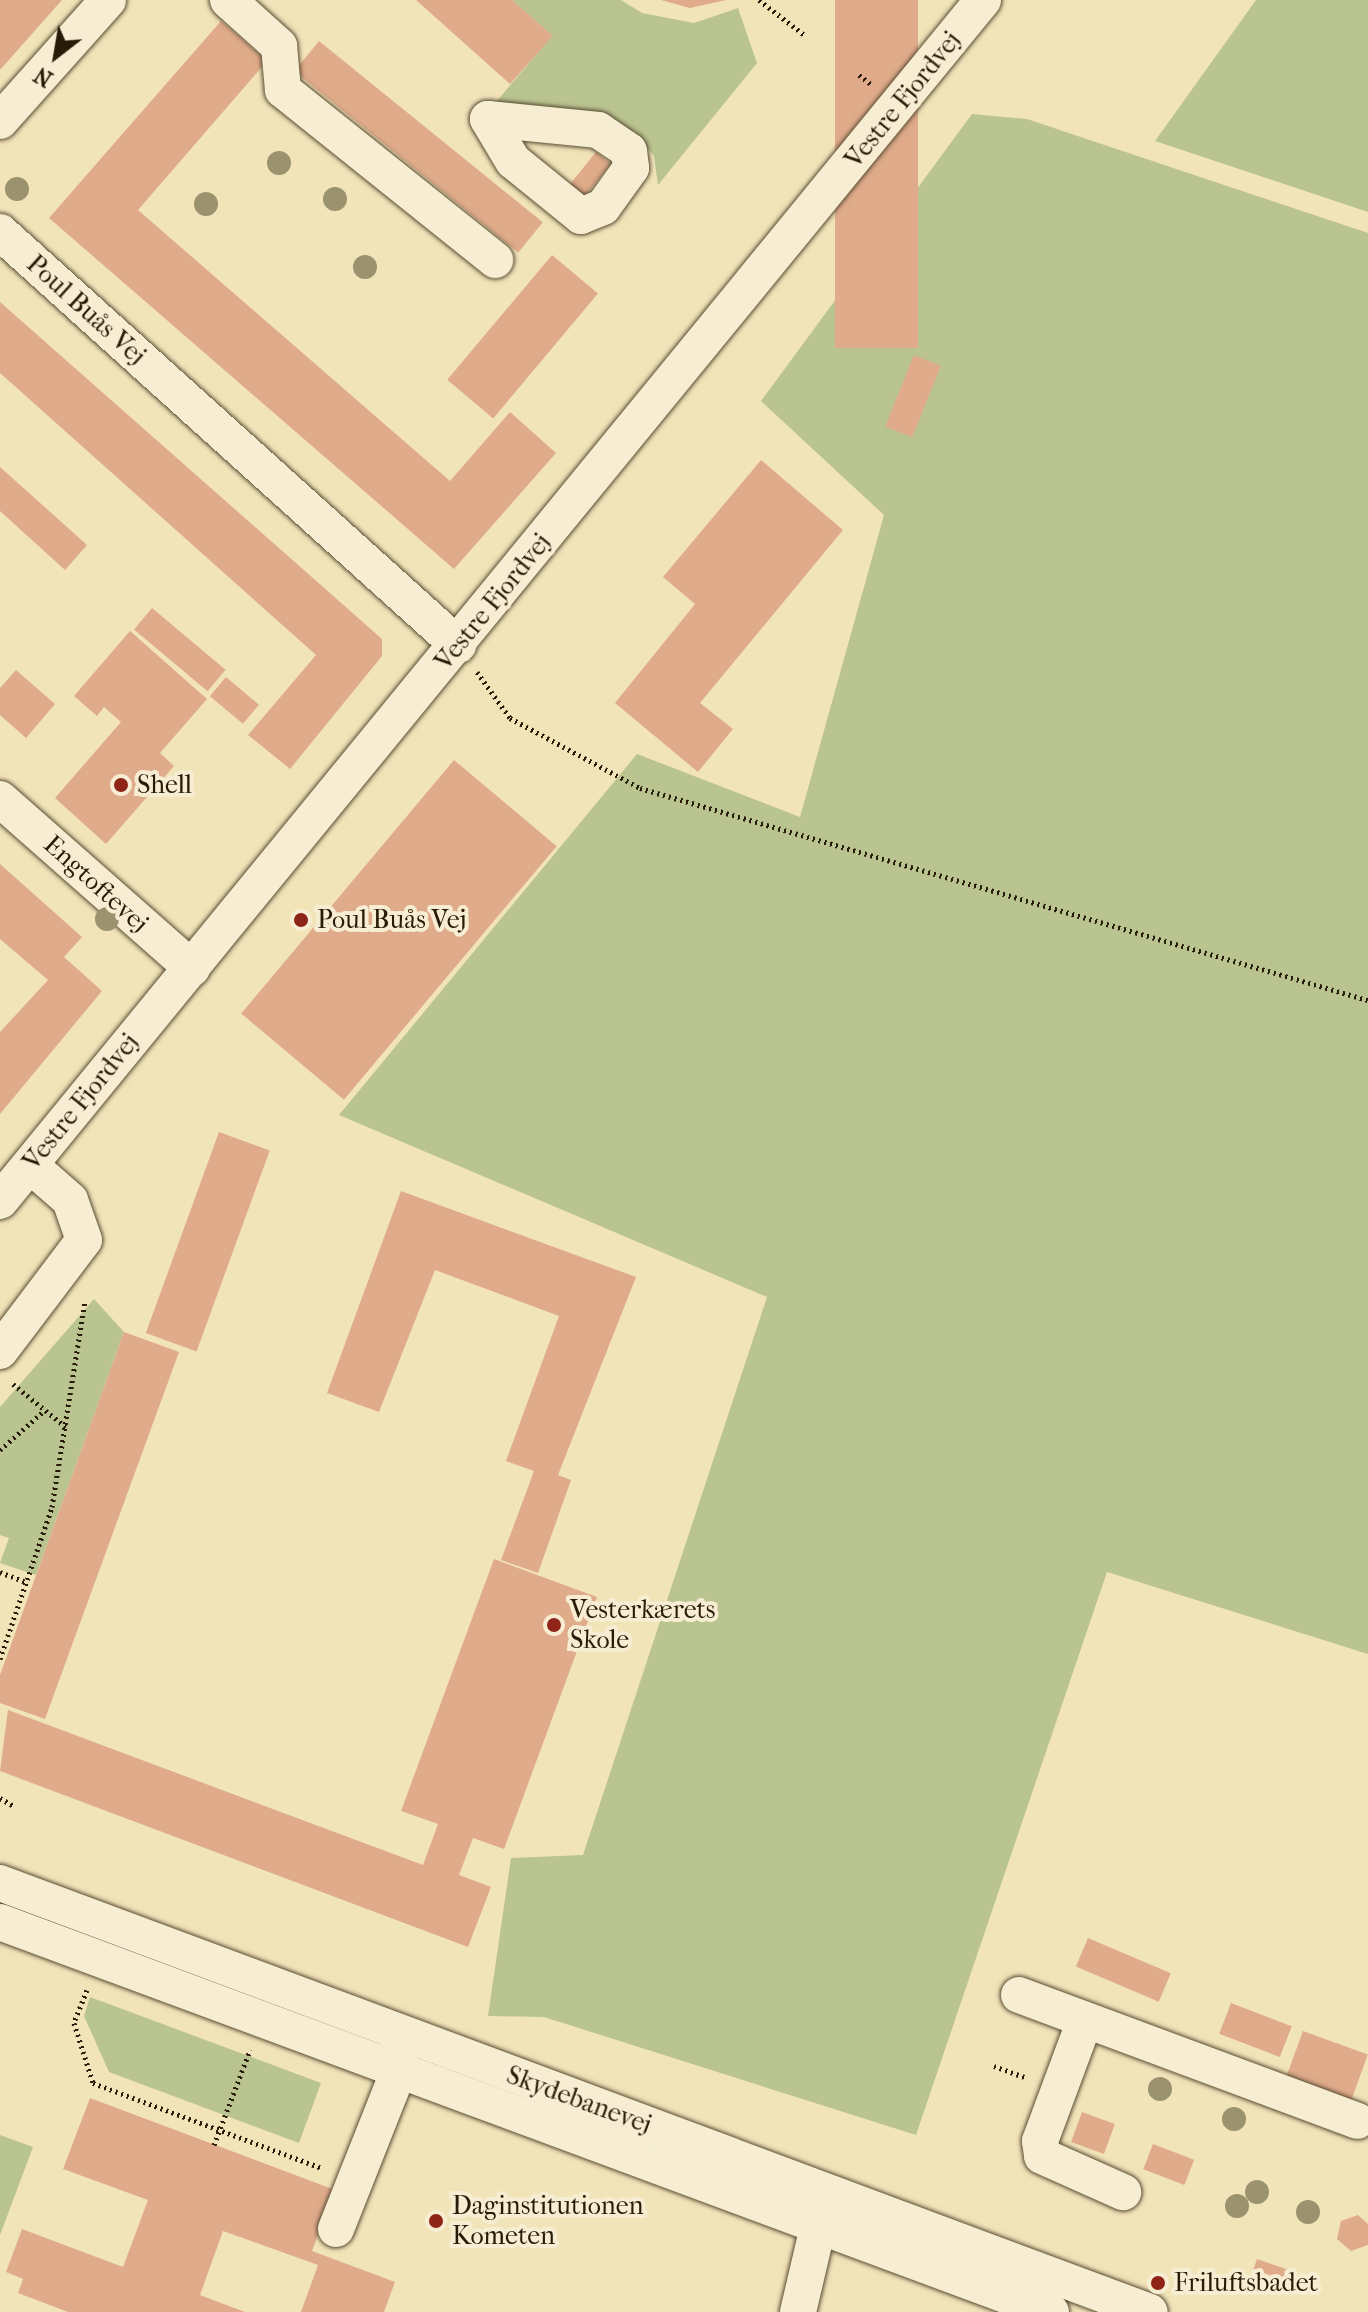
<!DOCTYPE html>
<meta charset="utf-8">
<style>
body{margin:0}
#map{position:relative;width:1368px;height:2312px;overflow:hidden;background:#f2e4b9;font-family:"IM FELL French Canon",serif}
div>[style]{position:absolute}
.green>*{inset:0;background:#b9c490}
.building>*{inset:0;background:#e0ab8a;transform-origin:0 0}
.path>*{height:5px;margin-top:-2.5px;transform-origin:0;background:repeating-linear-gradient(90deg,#281b07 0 2px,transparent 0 6px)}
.roads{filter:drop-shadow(0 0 2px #5a4d34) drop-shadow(0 0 2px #5a4d34)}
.minor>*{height:36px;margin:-18px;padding:0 18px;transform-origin:18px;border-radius:18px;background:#f7edd2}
.trees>*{width:24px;height:24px;margin:-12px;border-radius:50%;background:#9b926e}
.dots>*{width:22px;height:22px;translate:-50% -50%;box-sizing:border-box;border:4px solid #f7edd2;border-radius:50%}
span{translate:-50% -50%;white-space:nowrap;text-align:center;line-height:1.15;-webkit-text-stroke:8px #f7edd2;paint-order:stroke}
.street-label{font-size:26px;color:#281b07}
.poi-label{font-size:26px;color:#281b07}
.left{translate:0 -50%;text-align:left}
.north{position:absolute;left:16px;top:16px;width:80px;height:80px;-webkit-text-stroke:6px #f7edd2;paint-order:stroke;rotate:211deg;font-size:22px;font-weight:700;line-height:32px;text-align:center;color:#281b07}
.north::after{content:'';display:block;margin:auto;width:28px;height:36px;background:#281b07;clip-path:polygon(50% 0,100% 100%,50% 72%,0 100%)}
</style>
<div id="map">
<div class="green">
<i style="clip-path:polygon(512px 0,621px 0,642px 13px,694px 23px,738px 8px,757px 63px,658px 185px,654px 156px,634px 132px,607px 118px,496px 102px,552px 36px)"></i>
<i style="clip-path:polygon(1256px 0,1368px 0,1368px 212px,1155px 141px)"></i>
<i style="clip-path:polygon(972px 114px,1027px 119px,1368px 233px,1368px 1654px,1107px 1572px,916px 2135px,544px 2017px,488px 2016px,511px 1858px,583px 1855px,767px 1297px,339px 1115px,637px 754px,800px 817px,884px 515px,761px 401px)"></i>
<i style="clip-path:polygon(94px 1299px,124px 1332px,36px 1575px,0 1563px,9px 1538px,0 1535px,0 1407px)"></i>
<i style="clip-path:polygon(90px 1997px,321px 2083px,299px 2143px,109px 2072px,84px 2016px)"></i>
<i style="clip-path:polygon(0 2135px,33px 2147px,0 2235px)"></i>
</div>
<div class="building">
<i style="clip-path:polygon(0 0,62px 0,0 70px)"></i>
<i style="clip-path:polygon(416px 0,512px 0,553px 36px,510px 84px)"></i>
<i style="clip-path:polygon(661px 0,726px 0,690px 8px)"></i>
<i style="left:835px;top:0;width:83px;height:348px"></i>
<i style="clip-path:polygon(221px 21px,267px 61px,138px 210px,450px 481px,510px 412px,556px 453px,454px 569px,49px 218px)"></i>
<i style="left:319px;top:41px;width:288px;height:39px;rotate:39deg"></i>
<i style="left:596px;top:152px;width:19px;height:43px;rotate:39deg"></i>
<i style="left:552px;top:255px;width:60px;height:163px;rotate:40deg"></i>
<i style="clip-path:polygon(0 302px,382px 639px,382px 656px,290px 769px,248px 735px,316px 655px,0 373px)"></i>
<i style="left:914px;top:355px;width:29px;height:77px;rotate:22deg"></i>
<i style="clip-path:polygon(761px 460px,843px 530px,700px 703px,733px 729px,698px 772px,615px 703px,695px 604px,663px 577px)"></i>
<i style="clip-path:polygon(0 467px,87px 545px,65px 570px,0 511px)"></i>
<i style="left:152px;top:608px;width:96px;height:28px;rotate:40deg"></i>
<i style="clip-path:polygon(130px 631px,207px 699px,160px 753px,174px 766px,106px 844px,55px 798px,121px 722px,104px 707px,97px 716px,74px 696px)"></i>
<i style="clip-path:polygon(16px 670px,55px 704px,26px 738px,0 715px,0 688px)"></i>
<i style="left:226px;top:677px;width:43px;height:25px;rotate:40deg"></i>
<i style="left:454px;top:760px;width:134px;height:331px;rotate:40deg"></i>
<i style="clip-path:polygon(0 864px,82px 937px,64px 957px,102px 991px,0 1114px,0 1032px,48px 980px,0 939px)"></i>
<i style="left:219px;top:1132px;width:54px;height:214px;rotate:20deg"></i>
<i style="clip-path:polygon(401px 1191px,636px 1277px,558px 1475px,571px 1480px,538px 1573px,501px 1560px,534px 1471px,506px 1461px,559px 1316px,435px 1270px,379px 1412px,327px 1393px)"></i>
<i style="clip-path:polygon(124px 1332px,179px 1352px,45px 1719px,0 1703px,0 1675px)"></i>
<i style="clip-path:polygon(494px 1559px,597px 1597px,504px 1849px,473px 1838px,459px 1875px,491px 1887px,468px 1947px,0 1771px,8px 1710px,423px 1865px,438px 1824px,401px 1811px)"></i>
<i style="left:1088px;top:1938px;width:90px;height:31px;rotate:23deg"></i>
<i style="left:1231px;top:2003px;width:65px;height:33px;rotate:21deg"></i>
<i style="left:1303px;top:2031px;width:69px;height:48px;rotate:20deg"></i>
<i style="clip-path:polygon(90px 2098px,335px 2190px,312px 2251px,395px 2282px,384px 2312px,301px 2312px,318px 2265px,223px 2231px,200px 2295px,245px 2312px,68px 2312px,18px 2293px,23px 2279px,6px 2272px,22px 2229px,123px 2267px,148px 2200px,63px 2169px)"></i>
<i style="left:1082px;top:2112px;width:35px;height:32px;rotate:20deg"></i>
<i style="left:1153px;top:2144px;width:44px;height:27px;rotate:21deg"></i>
<i style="clip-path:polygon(1358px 2215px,1368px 2224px,1368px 2245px,1351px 2251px,1337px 2239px,1341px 2221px)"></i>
<i style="left:1257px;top:2259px;width:34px;height:11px;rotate:19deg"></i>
</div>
<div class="path">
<i style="left:759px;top:0;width:59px;rotate:37.5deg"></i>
<i style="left:859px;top:75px;width:15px;rotate:37deg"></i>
<i style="left:477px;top:672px;width:57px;rotate:54.3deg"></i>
<i style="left:510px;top:718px;width:148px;rotate:28.3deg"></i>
<i style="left:640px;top:788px;width:758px;rotate:16.24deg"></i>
<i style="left:13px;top:1384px;width:68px;rotate:39.1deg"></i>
<i style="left:0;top:1450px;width:60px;rotate:-41.6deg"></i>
<i style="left:0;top:1572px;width:30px;rotate:21deg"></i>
<i style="left:0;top:1659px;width:161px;rotate:-71.1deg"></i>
<i style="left:52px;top:1507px;width:209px;rotate:-80.9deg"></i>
<i style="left:0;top:1798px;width:16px;rotate:30deg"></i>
<i style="left:87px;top:1990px;width:35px;rotate:112deg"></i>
<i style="left:74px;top:2023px;width:63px;rotate:72.4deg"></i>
<i style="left:93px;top:2083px;width:243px;rotate:20.4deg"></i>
<i style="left:994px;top:2066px;width:35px;rotate:20deg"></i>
<i style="left:214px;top:2145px;width:102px;rotate:-69.2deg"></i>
</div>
<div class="roads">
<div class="minor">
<i style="left:228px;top:0;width:69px;rotate:42deg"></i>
<i style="left:279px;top:46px;width:44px;rotate:84.8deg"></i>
<i style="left:283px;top:90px;width:272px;rotate:38.7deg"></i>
<i style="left:488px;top:119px;width:111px;rotate:5.7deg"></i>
<i style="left:598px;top:130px;width:37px;rotate:34deg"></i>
<i style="left:629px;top:151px;width:17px;rotate:83deg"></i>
<i style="left:631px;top:168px;width:48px;rotate:125.7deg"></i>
<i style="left:603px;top:207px;width:24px;rotate:158deg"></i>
<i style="left:581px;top:216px;width:87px;rotate:-141deg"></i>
<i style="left:513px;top:161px;width:49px;rotate:-120.8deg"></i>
<i style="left:0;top:121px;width:162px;rotate:-48.2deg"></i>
<i style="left:0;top:232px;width:617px;rotate:42.04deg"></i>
<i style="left:0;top:799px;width:256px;rotate:41.4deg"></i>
<i style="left:0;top:1201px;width:1552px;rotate:-50.7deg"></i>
<i style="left:0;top:1351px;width:139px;rotate:-52.9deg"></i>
<i style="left:84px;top:1240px;width:42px;rotate:-109.3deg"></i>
<i style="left:70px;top:1200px;width:52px;rotate:-138.9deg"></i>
<i style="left:0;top:1883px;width:1227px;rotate:20.46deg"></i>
<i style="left:0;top:1922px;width:1121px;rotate:20.36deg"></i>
<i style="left:1019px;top:1995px;width:361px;rotate:20.4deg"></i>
<i style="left:1085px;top:2020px;width:129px;rotate:110.4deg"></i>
<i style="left:1040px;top:2141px;width:15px;rotate:82deg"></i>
<i style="left:1042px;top:2156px;width:89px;rotate:24deg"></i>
<i style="left:336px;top:2229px;width:171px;rotate:-68.4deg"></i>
<i style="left:399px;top:2070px;width:23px;rotate:-90deg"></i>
<i style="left:798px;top:2312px;width:114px;rotate:-76.8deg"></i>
</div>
</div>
<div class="trees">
<i style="left:279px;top:163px"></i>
<i style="left:17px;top:189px"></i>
<i style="left:335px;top:199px"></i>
<i style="left:206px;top:204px"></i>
<i style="left:365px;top:267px"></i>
<i style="left:107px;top:919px"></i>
<i style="left:1160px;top:2089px"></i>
<i style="left:1234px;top:2119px"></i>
<i style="left:1257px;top:2192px"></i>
<i style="left:1237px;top:2206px"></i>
<i style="left:1308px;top:2212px"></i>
</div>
<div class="dots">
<i style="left:121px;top:785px;background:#8f2418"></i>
<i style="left:301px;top:920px;background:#8f2418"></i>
<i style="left:554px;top:1625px;background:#8f2418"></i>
<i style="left:436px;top:2221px;background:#8f2418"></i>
<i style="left:1158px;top:2283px;background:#8f2418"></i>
</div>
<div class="street-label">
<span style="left:903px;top:100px;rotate:-51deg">Vestre Fjordvej</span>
<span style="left:86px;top:310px;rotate:42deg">Poul Buås Vej</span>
<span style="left:493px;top:602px;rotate:-51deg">Vestre Fjordvej</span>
<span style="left:96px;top:884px;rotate:42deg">Engtoftevej</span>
<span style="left:81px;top:1102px;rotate:-51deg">Vestre Fjordvej</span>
<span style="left:579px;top:2100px;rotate:20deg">Skydebanevej</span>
</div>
<div class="poi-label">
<span class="left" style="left:137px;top:785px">Shell</span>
<span class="left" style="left:317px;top:920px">Poul Buås Vej</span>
<span class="left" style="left:570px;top:1625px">Vesterkærets<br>Skole</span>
<span class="left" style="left:452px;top:2221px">Daginstitutionen<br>Kometen</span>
<span class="left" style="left:1174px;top:2283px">Friluftsbadet</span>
</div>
<div class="north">N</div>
</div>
